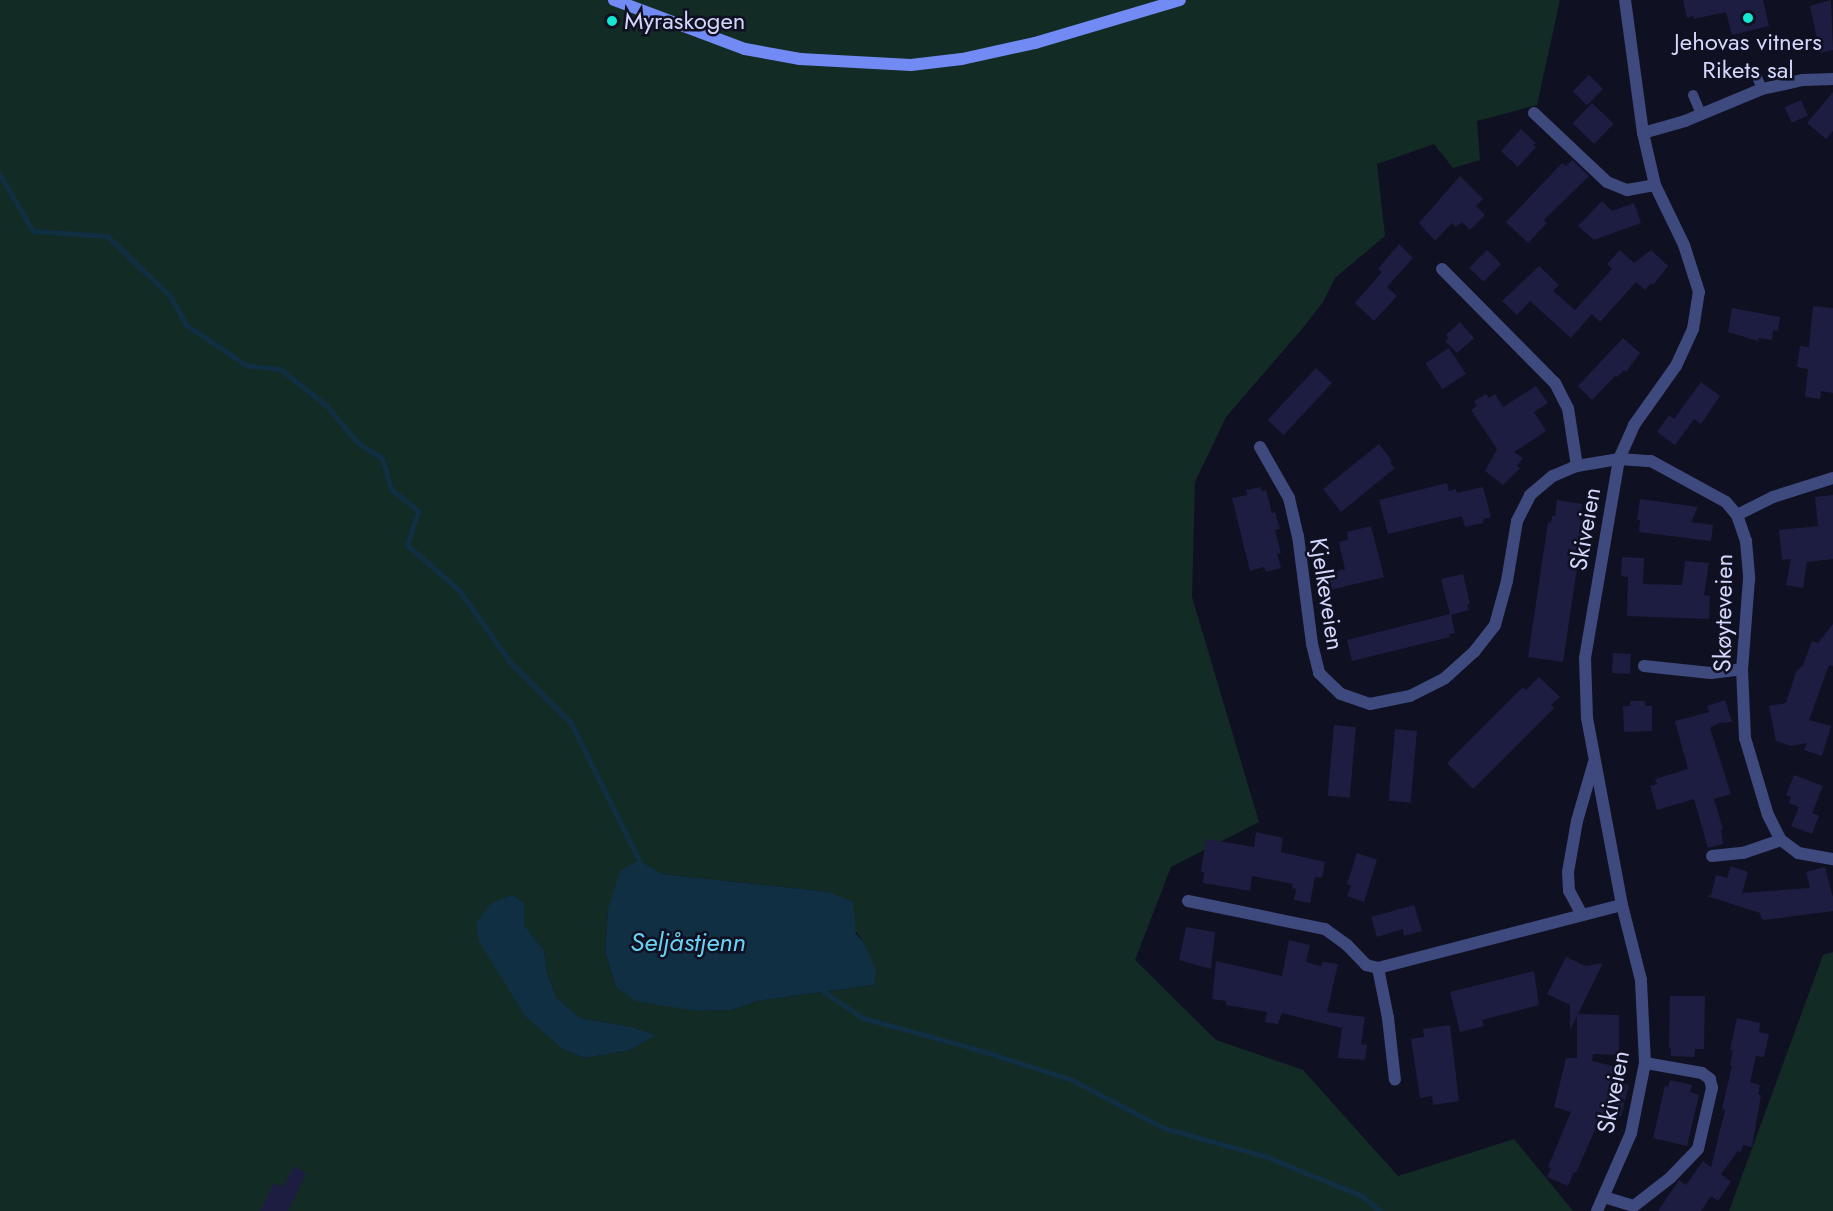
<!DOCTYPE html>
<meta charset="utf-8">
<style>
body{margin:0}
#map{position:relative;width:1833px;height:1211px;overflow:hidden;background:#0f1021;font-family:Jost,sans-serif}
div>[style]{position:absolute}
.green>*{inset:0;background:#132b25}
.water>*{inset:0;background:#112f43}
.stream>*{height:5px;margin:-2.5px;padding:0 2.5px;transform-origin:2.5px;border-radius:2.5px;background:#112f43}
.building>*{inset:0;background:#1d1d41;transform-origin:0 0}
.service>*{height:10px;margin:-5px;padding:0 5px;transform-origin:5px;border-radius:5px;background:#3e497d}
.minor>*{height:12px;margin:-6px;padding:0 6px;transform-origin:6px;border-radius:6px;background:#3e497d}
.secondary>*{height:12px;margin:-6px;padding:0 6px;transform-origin:6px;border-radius:6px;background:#718af4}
.dots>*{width:16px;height:16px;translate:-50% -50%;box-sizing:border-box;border:3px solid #0f1021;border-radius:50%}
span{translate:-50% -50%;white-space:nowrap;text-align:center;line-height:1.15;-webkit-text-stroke:5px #0f1021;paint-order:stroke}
.poi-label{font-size:24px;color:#d3d7fc}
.left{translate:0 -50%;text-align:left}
.street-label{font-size:24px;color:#d3d7fc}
.water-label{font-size:26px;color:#69d1f3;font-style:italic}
</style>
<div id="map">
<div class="green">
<i style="clip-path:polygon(evenodd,0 0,1560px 0,1537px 105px,1477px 121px,1480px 160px,1453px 168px,1434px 144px,1377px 164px,1385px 236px,1335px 278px,1323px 302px,1302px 329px,1226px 417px,1195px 482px,1192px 597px,1259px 822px,1171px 867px,1135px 960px,1216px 1040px,1303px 1070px,1398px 1176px,1514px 1139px,1573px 1211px,0 1211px,0 0,639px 860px,662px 874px,829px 892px,864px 943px,874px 985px,757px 1001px,732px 1010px,697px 1011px,616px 987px,605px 951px,608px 909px,639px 860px,0 0,513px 895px,524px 903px,524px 925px,544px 950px,547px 972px,556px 997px,580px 1018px,632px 1027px,655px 1035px,630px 1050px,585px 1058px,564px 1050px,477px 923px,491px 904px,513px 895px)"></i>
<i style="clip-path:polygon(1833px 952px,1833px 1211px,1729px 1211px,1823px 955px)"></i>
</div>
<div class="water">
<i style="clip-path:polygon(639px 860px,662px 874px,829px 892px,853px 902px,856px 934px,864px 943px,876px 970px,874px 985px,757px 1001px,732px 1010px,697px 1011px,636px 1001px,616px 987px,605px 951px,608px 909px,620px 871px)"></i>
<i style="clip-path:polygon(513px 895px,524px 903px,524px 925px,544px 950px,547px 972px,556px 997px,580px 1018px,632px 1027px,656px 1035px,630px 1050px,585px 1058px,564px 1050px,525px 1016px,479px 942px,476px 923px,491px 903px)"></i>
</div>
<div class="stream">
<i style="left:0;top:175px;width:65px;rotate:59.5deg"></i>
<i style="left:33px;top:231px;width:74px;rotate:3.9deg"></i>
<i style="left:107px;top:236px;width:87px;rotate:43.6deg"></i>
<i style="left:170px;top:296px;width:33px;rotate:61deg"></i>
<i style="left:186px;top:325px;width:72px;rotate:33.7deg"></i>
<i style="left:246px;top:365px;width:34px;rotate:7deg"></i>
<i style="left:280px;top:369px;width:58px;rotate:38deg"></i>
<i style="left:326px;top:405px;width:48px;rotate:50deg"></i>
<i style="left:357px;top:442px;width:30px;rotate:33deg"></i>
<i style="left:382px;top:458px;width:32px;rotate:74deg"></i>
<i style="left:391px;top:489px;width:35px;rotate:39deg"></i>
<i style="left:418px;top:511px;width:36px;rotate:108deg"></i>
<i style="left:407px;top:545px;width:69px;rotate:40.9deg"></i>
<i style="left:459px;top:590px;width:87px;rotate:54.8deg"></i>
<i style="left:509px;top:661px;width:88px;rotate:45deg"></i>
<i style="left:571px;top:723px;width:153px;rotate:63.6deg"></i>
<i style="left:824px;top:992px;width:47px;rotate:33.7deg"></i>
<i style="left:863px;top:1018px;width:114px;rotate:15.3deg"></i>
<i style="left:973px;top:1048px;width:104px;rotate:17.9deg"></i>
<i style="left:1072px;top:1080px;width:104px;rotate:27.6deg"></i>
<i style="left:1164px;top:1128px;width:107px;rotate:15.7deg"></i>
<i style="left:1267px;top:1157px;width:103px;rotate:22.3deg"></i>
<i style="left:1362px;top:1196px;width:23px;rotate:40deg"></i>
</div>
<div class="building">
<i style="clip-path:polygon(1683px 0,1763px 0,1769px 26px,1732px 35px,1726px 12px,1694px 19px,1693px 16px,1687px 18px)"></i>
<i style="clip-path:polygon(1831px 0,1833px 50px,1820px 53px,1810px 6px)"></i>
<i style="left:1589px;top:75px;width:20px;height:23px;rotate:45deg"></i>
<i style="clip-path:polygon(1833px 92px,1833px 131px,1826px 139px,1807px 123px)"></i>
<i style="left:1801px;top:100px;width:17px;height:18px;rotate:66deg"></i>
<i style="left:1592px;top:103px;width:30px;height:28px;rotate:44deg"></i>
<i style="clip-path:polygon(1521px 129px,1536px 143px,1533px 145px,1536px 147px,1518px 167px,1501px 151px)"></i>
<i style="clip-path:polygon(1572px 160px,1589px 176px,1544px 220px,1547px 223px,1528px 243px,1506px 222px,1562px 163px,1566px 166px)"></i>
<i style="clip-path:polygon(1460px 176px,1483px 199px,1476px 206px,1485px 215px,1470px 230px,1462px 222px,1456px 227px,1452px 223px,1435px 241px,1419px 223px)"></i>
<i style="clip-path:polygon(1602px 201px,1612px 211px,1634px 203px,1641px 223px,1594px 240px,1578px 226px)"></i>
<i style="clip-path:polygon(1399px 244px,1413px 258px,1387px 287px,1397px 296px,1374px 321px,1355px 303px,1382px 272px,1378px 269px)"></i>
<i style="left:1487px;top:250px;width:20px;height:25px;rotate:45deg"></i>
<i style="clip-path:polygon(1620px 250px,1634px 263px,1651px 250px,1668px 266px,1653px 285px,1651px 283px,1645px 290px,1636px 282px,1600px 322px,1592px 314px,1571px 338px,1530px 301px,1517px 315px,1502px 301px,1539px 266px,1559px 285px,1553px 291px,1575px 310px,1612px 269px,1607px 264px)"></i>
<i style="clip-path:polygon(1813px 306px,1833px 308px,1833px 393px,1821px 391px,1820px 399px,1805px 397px,1808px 369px,1797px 367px,1800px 346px,1809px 347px)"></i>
<i style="clip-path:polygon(1732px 308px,1780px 317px,1778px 331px,1773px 330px,1772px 340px,1759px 338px,1758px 341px,1728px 332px)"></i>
<i style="clip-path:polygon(1460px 322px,1474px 338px,1457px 353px,1445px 341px,1449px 338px,1446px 335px)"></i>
<i style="clip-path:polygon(1623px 338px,1640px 353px,1626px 372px,1624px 370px,1617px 377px,1615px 376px,1592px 400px,1578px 386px)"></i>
<i style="left:1449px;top:348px;width:31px;height:28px;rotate:57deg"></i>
<i style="left:1316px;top:368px;width:22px;height:71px;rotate:43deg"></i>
<i style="clip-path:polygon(1701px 382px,1720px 396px,1701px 424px,1694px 419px,1675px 445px,1657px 432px,1669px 415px,1674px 419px)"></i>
<i style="clip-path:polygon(1536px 386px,1548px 403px,1534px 412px,1546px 431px,1514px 452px,1523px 458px,1517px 466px,1520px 468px,1503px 485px,1485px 471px,1497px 449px,1471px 410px,1477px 406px,1474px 401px,1486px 394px,1489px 398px,1495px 394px,1503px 407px)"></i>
<i style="clip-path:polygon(1379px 444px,1392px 461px,1390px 463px,1395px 468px,1341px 512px,1323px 489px)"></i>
<i style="clip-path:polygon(1447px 483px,1449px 491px,1456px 489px,1457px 493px,1483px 487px,1491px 517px,1483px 519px,1483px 523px,1465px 527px,1462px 516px,1388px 534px,1379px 500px)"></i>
<i style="clip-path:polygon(1261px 487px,1262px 491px,1266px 490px,1272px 513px,1275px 512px,1280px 529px,1275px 530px,1281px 553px,1277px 554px,1281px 568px,1266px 572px,1264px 567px,1250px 571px,1232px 498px,1247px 495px,1246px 490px)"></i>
<i style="clip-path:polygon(1833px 495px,1833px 559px,1807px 562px,1803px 588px,1786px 585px,1791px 559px,1782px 560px,1779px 530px,1818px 526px,1815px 497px)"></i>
<i style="clip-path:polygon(1640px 499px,1698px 507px,1691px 522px,1713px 525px,1711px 541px,1639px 532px,1640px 520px,1637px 520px)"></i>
<i style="clip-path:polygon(1557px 500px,1582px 504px,1580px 520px,1584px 521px,1563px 662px,1528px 657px,1548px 522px,1551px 523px,1552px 516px,1555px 516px)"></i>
<i style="clip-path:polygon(1371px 526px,1384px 577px,1330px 590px,1326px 574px,1345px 569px,1339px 542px,1348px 540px,1347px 532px)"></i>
<i style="clip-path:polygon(1622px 557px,1644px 558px,1643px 584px,1682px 585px,1685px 561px,1709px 563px,1704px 595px,1710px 596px,1709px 619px,1627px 616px,1628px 577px,1621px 576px)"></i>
<i style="clip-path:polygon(1463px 574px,1470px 604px,1467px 605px,1469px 610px,1451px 615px,1455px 633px,1449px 634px,1450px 637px,1352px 661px,1347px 640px,1450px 614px,1441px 579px)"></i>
<i style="clip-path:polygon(1833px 624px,1833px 666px,1829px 665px,1809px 720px,1831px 726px,1822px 756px,1804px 750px,1807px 743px,1791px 746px,1776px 741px,1769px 706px,1786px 703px,1796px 672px,1803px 665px,1812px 641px,1818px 643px)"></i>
<i style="left:1613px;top:653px;width:18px;height:20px;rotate:3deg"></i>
<i style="clip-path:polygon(1539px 677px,1560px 697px,1551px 705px,1554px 708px,1473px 789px,1447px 763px,1523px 687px,1526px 690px)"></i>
<i style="clip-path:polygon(1725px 700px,1732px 722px,1719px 723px,1710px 728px,1731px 794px,1714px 799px,1723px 829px,1721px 829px,1723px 844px,1708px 848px,1694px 799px,1657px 810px,1650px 786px,1657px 784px,1655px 779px,1688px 769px,1675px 721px,1709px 712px,1707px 706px)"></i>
<i style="clip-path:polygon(1630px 701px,1645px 701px,1645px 706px,1652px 706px,1652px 731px,1624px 732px,1623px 706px,1630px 706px)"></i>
<i style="left:1334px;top:725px;width:22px;height:71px;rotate:5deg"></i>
<i style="left:1395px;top:729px;width:22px;height:72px;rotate:5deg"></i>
<i style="clip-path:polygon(1794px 775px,1823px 786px,1812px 813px,1819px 816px,1812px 834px,1791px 826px,1799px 807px,1789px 803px,1791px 797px,1786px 795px)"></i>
<i style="clip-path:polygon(1256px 832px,1283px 838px,1281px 852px,1325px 862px,1322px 878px,1315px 877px,1310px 903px,1294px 900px,1296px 889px,1292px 888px,1293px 884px,1252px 876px,1250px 891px,1203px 883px,1204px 872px,1201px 872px,1206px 839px,1254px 847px)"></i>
<i style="clip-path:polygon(1357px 853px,1377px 860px,1364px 902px,1347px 896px,1351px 886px,1347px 884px)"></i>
<i style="clip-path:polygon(1731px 866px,1748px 872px,1742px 893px,1810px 888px,1806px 872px,1825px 867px,1833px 897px,1833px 911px,1764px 920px,1761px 918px,1760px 913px,1707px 896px,1711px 895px,1716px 875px,1727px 878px)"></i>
<i style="clip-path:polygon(1414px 905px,1422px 931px,1404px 936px,1403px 929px,1377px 937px,1371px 917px)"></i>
<i style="clip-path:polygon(1186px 927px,1215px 932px,1211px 969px,1179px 960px)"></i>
<i style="clip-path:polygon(1289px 940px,1310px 945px,1306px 962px,1321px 966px,1323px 962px,1338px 964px,1327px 1012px,1365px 1017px,1361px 1044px,1367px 1045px,1365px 1060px,1338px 1058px,1342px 1028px,1282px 1013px,1278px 1024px,1265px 1022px,1267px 1012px,1226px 1005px,1226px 1001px,1212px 999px,1216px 961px,1282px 976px)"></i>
<i style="clip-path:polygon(1566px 957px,1586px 966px,1603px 963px,1578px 1014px,1619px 1015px,1619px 1055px,1593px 1054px,1592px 1061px,1625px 1069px,1622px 1083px,1629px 1085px,1621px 1116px,1616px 1115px,1611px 1129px,1597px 1125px,1576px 1173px,1574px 1172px,1568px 1186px,1547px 1177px,1551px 1168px,1548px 1167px,1571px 1112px,1554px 1107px,1558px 1091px,1566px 1058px,1577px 1058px,1577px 1016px,1570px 1030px,1570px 1005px,1547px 994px)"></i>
<i style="clip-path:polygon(1534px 971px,1539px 1005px,1482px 1020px,1484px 1026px,1460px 1032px,1450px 992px)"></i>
<i style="clip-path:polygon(1670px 996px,1705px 996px,1704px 1049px,1695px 1049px,1694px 1057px,1671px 1056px,1671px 1049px,1669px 1048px)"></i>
<i style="clip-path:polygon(1737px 1018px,1760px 1023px,1759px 1032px,1769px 1034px,1764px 1057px,1756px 1056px,1750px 1082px,1760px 1085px,1758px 1094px,1761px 1095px,1752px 1147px,1743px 1145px,1741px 1152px,1738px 1151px,1721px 1174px,1731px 1182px,1718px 1201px,1711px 1196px,1701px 1211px,1658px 1211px,1679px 1180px,1686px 1185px,1703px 1161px,1711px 1167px,1725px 1110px,1722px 1109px,1732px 1066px,1730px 1065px,1733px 1050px,1730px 1050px)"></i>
<i style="clip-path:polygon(1450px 1025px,1459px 1101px,1433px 1105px,1432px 1096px,1420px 1098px,1411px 1039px,1424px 1037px,1423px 1029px)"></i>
<i style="clip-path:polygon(1670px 1080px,1692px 1085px,1690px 1092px,1699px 1095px,1687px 1146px,1653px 1138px,1665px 1086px,1668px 1087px)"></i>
<i style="clip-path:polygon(294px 1166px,306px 1173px,288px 1211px,260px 1211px,274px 1183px,283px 1187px)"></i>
</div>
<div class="service">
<i style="left:1755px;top:72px;width:18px;rotate:68deg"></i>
<i style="left:1693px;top:95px;width:21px;rotate:67deg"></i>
</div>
<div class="minor">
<i style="left:1534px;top:113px;width:100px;rotate:43.4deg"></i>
<i style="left:1607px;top:182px;width:22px;rotate:22deg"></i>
<i style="left:1627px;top:190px;width:28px;rotate:-10deg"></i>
<i style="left:1643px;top:133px;width:44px;rotate:-15.9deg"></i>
<i style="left:1685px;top:121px;width:83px;rotate:-22.6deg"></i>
<i style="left:1762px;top:89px;width:42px;rotate:-12.4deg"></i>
<i style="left:1803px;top:80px;width:30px;rotate:-2deg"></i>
<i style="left:1442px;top:269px;width:161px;rotate:45.3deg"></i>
<i style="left:1555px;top:383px;width:28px;rotate:63deg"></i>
<i style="left:1568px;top:408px;width:59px;rotate:81.2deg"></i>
<i style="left:1260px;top:447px;width:59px;rotate:60.4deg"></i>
<i style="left:1289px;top:498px;width:39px;rotate:77deg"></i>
<i style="left:1298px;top:536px;width:109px;rotate:82.6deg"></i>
<i style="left:1312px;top:644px;width:30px;rotate:76deg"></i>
<i style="left:1319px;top:673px;width:30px;rotate:44deg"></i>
<i style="left:1341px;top:694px;width:31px;rotate:19deg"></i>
<i style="left:1370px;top:704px;width:41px;rotate:-11.3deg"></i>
<i style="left:1410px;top:696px;width:39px;rotate:-27deg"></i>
<i style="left:1445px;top:678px;width:39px;rotate:-42deg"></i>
<i style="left:1474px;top:652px;width:34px;rotate:-52deg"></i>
<i style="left:1495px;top:625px;width:46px;rotate:-74.7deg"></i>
<i style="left:1507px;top:581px;width:61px;rotate:-80.5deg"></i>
<i style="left:1517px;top:521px;width:29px;rotate:-63deg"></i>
<i style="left:1530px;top:495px;width:30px;rotate:-40deg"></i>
<i style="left:1553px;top:476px;width:26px;rotate:-23deg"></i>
<i style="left:1577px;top:466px;width:43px;rotate:-9.5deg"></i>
<i style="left:1619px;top:459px;width:32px;rotate:4deg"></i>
<i style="left:1651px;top:461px;width:85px;rotate:28.7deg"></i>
<i style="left:1726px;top:502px;width:17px;rotate:50deg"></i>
<i style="left:1737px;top:515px;width:28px;rotate:71deg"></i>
<i style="left:1746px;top:541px;width:38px;rotate:85deg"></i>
<i style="left:1749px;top:579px;width:90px;rotate:94.4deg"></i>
<i style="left:1742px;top:669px;width:69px;rotate:87.5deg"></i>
<i style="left:1745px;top:738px;width:80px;rotate:73.4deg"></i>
<i style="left:1768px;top:815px;width:28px;rotate:63deg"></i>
<i style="left:1781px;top:840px;width:21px;rotate:37deg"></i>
<i style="left:1798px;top:853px;width:36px;rotate:10deg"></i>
<i style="left:1737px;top:515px;width:40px;rotate:-26.6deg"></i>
<i style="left:1773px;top:497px;width:63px;rotate:-17.6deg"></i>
<i style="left:1644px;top:666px;width:67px;rotate:6deg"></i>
<i style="left:1711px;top:673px;width:31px;rotate:-7deg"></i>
<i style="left:1712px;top:856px;width:31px;rotate:-6deg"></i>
<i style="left:1743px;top:853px;width:40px;rotate:-18.9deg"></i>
<i style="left:1188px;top:901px;width:140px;rotate:11.6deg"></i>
<i style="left:1325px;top:929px;width:27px;rotate:36deg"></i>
<i style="left:1347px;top:945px;width:28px;rotate:46deg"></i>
<i style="left:1366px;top:965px;width:12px;rotate:14deg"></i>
<i style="left:1378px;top:968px;width:252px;rotate:-14.5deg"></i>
<i style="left:1582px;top:915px;width:27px;rotate:-118deg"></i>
<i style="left:1569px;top:891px;width:19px;rotate:-93deg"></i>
<i style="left:1568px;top:872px;width:52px;rotate:-80deg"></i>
<i style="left:1577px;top:821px;width:61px;rotate:-73.9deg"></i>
<i style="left:1378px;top:968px;width:51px;rotate:78.7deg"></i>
<i style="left:1388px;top:1018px;width:62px;rotate:83.6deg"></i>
<i style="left:1604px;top:1197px;width:31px;rotate:17deg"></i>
<i style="left:1634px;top:1206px;width:46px;rotate:-37.9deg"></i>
<i style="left:1670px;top:1178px;width:40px;rotate:-46deg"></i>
<i style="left:1698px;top:1149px;width:63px;rotate:-77.1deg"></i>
<i style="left:1712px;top:1088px;width:9px;rotate:-103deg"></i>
<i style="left:1710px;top:1079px;width:10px;rotate:-143deg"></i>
<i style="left:1702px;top:1073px;width:58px;rotate:-170deg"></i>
<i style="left:1597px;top:1211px;width:85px;rotate:-66.4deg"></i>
<i style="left:1631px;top:1133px;width:71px;rotate:-78.7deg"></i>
<i style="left:1645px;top:1063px;width:83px;rotate:-92.8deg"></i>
<i style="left:1641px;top:980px;width:77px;rotate:-104.2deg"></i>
<i style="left:1622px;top:905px;width:190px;rotate:-100.6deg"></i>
<i style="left:1587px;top:718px;width:60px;rotate:-91.9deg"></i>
<i style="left:1585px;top:658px;width:202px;rotate:-80.3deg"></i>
<i style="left:1619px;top:459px;width:37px;rotate:-66deg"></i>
<i style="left:1634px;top:425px;width:72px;rotate:-54.6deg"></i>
<i style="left:1676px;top:366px;width:41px;rotate:-65.3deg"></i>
<i style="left:1693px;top:329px;width:37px;rotate:-81deg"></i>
<i style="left:1699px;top:292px;width:49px;rotate:-107.7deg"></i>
<i style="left:1684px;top:245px;width:67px;rotate:-115.8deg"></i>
<i style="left:1655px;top:185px;width:53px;rotate:-103deg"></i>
<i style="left:1643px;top:133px;width:134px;rotate:-97.7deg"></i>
</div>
<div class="secondary">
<i style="left:614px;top:0;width:140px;rotate:20.5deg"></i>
<i style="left:745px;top:49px;width:56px;rotate:10.3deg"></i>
<i style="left:800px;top:59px;width:111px;rotate:3.1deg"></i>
<i style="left:911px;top:65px;width:51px;rotate:-6.7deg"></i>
<i style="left:962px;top:59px;width:75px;rotate:-12.4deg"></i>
<i style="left:1035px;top:43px;width:151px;rotate:-16.5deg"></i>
</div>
<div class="dots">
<i style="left:1748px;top:18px;background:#12e9d1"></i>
<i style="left:612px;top:21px;background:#12e9d1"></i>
</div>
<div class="poi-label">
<span class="left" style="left:624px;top:21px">Myraskogen</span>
<span style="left:1748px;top:56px">Jehovas vitners<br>Rikets sal</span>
</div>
<div class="street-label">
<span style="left:1585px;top:529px;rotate:-80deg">Skiveien</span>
<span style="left:1327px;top:594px;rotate:81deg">Kjelkeveien</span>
<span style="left:1723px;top:613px;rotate:-89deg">Skøyteveien</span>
<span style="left:1613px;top:1092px;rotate:-79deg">Skiveien</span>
</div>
<div class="water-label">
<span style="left:688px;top:943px">Seljåstjenn</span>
</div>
</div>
